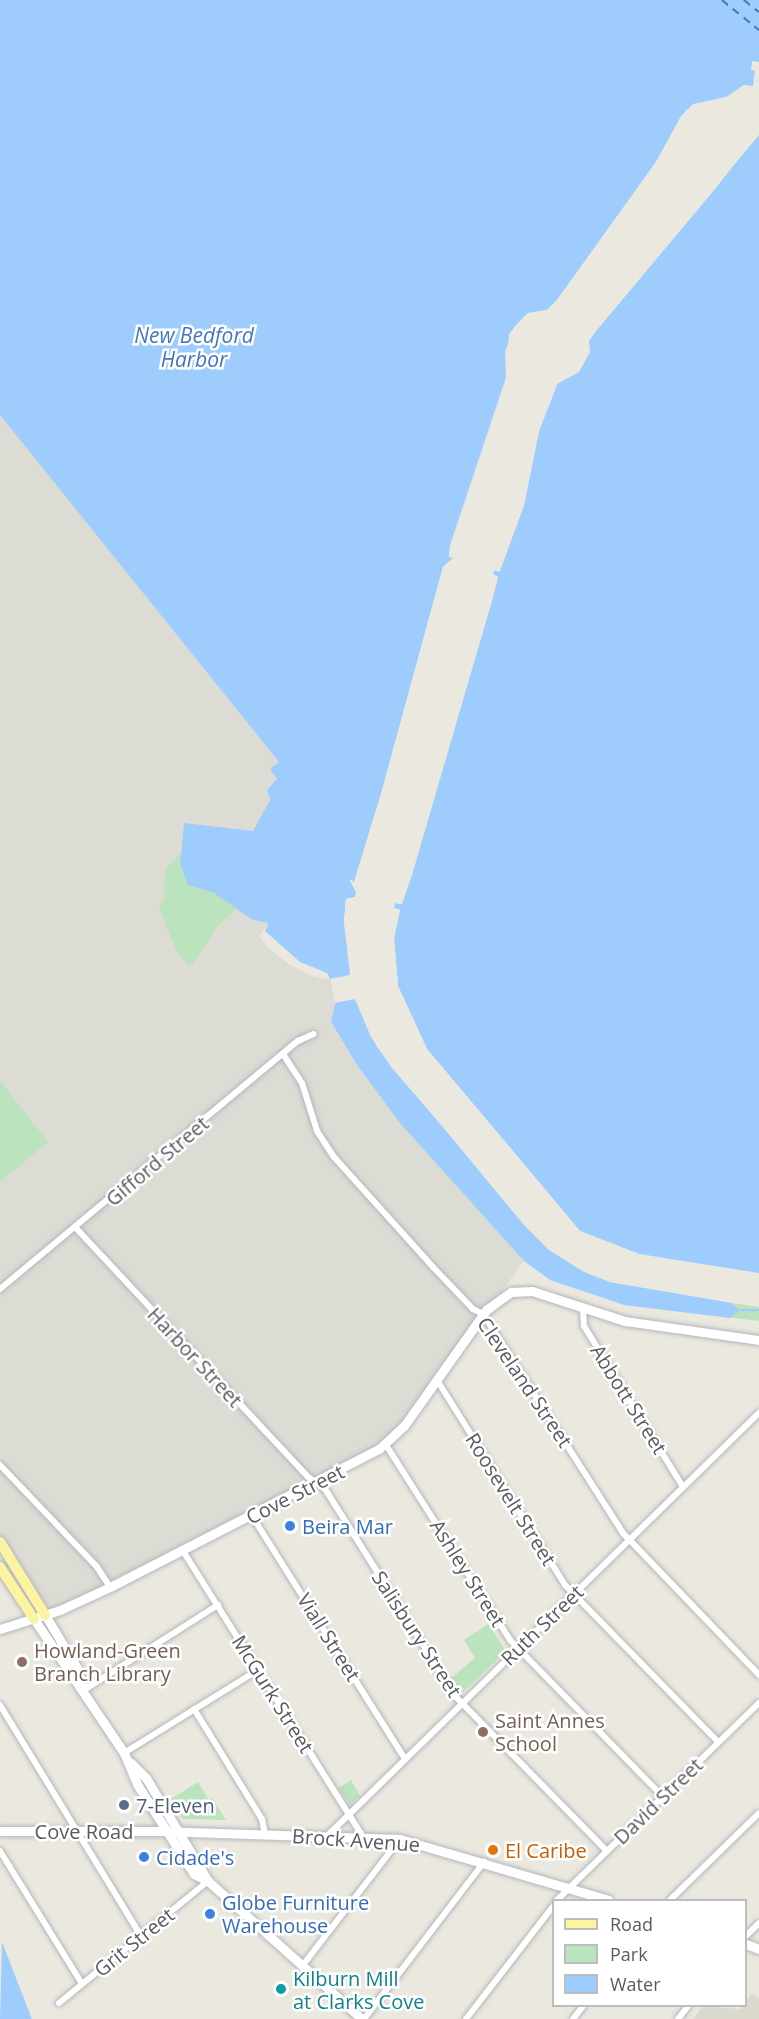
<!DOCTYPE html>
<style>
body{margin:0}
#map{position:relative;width:759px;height:2019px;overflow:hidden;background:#ebe9df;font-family:"Open Sans",sans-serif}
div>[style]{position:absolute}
.industrial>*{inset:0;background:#dcdbd4}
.education>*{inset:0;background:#dbd8cd}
.green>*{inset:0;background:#bbe3be}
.water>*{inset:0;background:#9ecdfd}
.pier>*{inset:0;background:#ebe9df}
.stream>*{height:2px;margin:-1px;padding:0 1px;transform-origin:1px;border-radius:1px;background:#9ecdfd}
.ferry>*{height:1.5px;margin-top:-0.75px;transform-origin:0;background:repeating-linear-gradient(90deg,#4276bf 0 8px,transparent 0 14px)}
.roads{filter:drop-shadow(0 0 2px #b5b7bc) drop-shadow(0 0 2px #b5b7bc)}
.street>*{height:6px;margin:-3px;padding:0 3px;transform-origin:3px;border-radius:3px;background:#fff}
.secondary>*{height:9px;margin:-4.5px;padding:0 4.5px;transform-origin:4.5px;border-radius:4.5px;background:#fff}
.primary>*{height:10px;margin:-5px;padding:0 5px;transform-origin:5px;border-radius:5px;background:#fdf4a2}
.dots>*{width:16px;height:16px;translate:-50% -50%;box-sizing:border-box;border:3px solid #fff;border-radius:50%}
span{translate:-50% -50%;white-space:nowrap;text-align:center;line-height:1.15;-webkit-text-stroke:5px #fff;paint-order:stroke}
.street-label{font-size:20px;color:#585b60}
.shop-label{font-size:20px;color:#366cbe}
.left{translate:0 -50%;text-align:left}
.education-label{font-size:20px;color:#785e54}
.service-label{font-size:20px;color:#4e5e75}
.food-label{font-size:20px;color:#c56008}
.culture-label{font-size:20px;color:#0d838f}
.water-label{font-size:21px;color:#4276bf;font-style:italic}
.legend{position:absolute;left:552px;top:1899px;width:195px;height:108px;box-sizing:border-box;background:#fff;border:2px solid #bcbdbf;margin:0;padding:8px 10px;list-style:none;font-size:18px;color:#585b60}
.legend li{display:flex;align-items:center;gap:12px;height:30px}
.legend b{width:30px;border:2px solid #bcbdbf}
</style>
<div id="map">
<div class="industrial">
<i style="clip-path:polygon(0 415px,279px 762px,273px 772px,277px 779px,274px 787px,267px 790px,270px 800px,264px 816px,253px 831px,244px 833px,212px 826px,181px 844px,181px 853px,237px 908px,251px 918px,269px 923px,330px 979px,335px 1003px,331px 1022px,357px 1065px,399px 1122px,524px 1261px,395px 1436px,45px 1615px,0 1542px)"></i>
</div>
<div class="education">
<i style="clip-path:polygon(752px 1993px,759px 1998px,759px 2019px,693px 2019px,703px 2006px,740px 2009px)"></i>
</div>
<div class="green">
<i style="clip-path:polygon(181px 853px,180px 864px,189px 885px,214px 893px,237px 908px,217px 927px,193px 964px,188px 965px,176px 950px,159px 907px,164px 900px,165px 869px)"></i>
<i style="clip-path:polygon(0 1081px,48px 1142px,0 1182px)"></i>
<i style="clip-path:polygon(694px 1297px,759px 1307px,759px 1321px,659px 1309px)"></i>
<i style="clip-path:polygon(488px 1624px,506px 1651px,461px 1694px,450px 1679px,475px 1658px,464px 1640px)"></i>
<i style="clip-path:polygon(351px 1780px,360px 1796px,350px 1804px,338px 1788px)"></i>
<i style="clip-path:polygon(198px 1782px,209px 1800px,212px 1798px,226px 1820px,183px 1819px,171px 1799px)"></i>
</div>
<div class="water">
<i style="clip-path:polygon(0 0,759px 0,759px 103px,752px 87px,744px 85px,726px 97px,693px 104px,681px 116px,656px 162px,557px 300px,547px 310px,528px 313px,514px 327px,505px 352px,506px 378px,450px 546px,449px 556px,454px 558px,443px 567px,381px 794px,354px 882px,349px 879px,356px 891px,355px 897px,346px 899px,344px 922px,355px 999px,377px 1047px,523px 1224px,549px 1250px,584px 1272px,610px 1282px,729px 1302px,740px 1310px,730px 1318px,624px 1305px,550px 1280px,524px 1261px,399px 1122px,357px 1065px,331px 1022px,335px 1003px,330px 979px,315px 974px,262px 936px,268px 923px,251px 919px,214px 893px,188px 885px,180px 864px,184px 823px,253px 831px,270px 800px,267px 790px,277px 779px,270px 769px,279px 762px,0 415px)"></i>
<i style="clip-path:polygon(759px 135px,759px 1273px,639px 1254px,580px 1231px,427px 1049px,398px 986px,394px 938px,400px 910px,394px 908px,395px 903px,402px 904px,412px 875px,491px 604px,498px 577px,493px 575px,494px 570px,500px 571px,524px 505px,539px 431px,557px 384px,579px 372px,590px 352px,589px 341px,598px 328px)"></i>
<i style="clip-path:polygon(2px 1942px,32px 2019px,0 2019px)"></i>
</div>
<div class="pier">
<i style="clip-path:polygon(752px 61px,759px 62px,759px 106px,749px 93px,752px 88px,744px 88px,732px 98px,688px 112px,659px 164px,559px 302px,549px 312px,530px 316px,512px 335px,509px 379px,452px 547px,452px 554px,456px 556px,453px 566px,446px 568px,384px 795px,353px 885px,359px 892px,356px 899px,349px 900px,347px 922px,355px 998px,357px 997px,379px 1045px,525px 1222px,551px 1248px,611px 1279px,730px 1299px,738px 1304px,610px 1282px,549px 1250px,392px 1068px,371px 1037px,355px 999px,335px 1003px,330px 979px,314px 977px,289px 964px,267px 947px,259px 936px,269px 923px,265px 931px,300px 962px,327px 973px,330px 979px,350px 975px,344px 922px,346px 899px,355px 897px,356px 892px,349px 879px,354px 882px,381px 794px,443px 567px,453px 558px,449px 557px,450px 546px,506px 378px,509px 334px,528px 313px,547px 310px,557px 300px,656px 162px,686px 110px,731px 95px,743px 85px,753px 86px,755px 71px,751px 70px)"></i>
<i style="clip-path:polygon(759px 132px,715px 189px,586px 343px,607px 311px)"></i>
<i style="clip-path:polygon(559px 380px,539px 431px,524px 505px,499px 572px,494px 570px,493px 574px,498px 577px,491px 604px,402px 904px,395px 903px,394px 908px,400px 910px,394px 938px,398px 986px,427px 1049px,580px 1231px,639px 1254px,759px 1276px,638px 1257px,578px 1233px,424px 1051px,395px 987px,391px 938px,396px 912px,391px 909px,392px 902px,400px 901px,409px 874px,488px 603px,494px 579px,490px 574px,492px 568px,498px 568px,521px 504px,536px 430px)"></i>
<i style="clip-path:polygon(2px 1939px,5px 1941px,35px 2019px,32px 2019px)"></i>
</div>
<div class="stream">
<i style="left:740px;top:1310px;width:19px"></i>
</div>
<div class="ferry">
<i style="left:722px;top:0;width:48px;rotate:39deg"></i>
<i style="left:744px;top:0;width:19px;rotate:39deg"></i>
</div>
<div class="roads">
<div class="street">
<i style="left:283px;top:1054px;width:35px;rotate:57deg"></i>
<i style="left:302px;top:1083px;width:50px;rotate:72.6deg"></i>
<i style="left:317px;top:1131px;width:31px;rotate:57deg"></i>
<i style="left:334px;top:1157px;width:148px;rotate:48deg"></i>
<i style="left:433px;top:1267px;width:58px;rotate:46.4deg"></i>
<i style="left:473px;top:1309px;width:11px;rotate:27deg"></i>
<i style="left:483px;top:1314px;width:260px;rotate:57.4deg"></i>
<i style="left:623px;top:1533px;width:197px;rotate:46.2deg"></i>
<i style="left:75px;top:1227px;width:342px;rotate:47deg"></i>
<i style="left:308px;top:1477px;width:21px;rotate:35deg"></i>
<i style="left:325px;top:1489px;width:246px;rotate:57.8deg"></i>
<i style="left:456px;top:1697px;width:216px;rotate:45.6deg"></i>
<i style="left:0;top:1289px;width:388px;rotate:-39.8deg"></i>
<i style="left:298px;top:1041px;width:17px;rotate:-24deg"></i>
<i style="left:583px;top:1308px;width:18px;rotate:87deg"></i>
<i style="left:584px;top:1326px;width:189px;rotate:58.4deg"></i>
<i style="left:437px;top:1380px;width:242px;rotate:58deg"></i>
<i style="left:565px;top:1585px;width:219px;rotate:45.7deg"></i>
<i style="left:386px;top:1445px;width:231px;rotate:57.5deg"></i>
<i style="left:510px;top:1640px;width:218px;rotate:45.7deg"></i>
<i style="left:0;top:1465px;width:141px;rotate:46.4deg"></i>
<i style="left:97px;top:1567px;width:24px;rotate:57deg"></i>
<i style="left:252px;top:1516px;width:287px;rotate:57.8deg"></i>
<i style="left:183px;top:1551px;width:339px;rotate:57.8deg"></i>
<i style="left:84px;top:1690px;width:159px;rotate:-32.4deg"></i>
<i style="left:0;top:1705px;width:271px;rotate:58.6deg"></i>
<i style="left:194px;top:1709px;width:129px;rotate:58.3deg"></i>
<i style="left:262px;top:1819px;width:15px;rotate:79deg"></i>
<i style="left:124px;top:1753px;width:158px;rotate:-31.8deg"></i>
<i style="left:327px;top:1836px;width:605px;rotate:-44.4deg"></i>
<i style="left:0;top:1851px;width:156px;rotate:58.3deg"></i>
<i style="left:557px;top:1900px;width:282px;rotate:-44.3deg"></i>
<i style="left:670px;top:1900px;width:124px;rotate:-44.3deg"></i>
<i style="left:746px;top:1936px;width:18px;rotate:-45deg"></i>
<i style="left:303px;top:1965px;width:159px;rotate:-52.4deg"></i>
<i style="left:59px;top:2003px;width:193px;rotate:-39.3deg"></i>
<i style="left:364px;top:2019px;width:198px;rotate:-52.6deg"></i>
<i style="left:466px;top:2019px;width:144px;rotate:-52.3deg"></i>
<i style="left:573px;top:2019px;width:16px;rotate:-52deg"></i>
<i style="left:678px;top:2019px;width:16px;rotate:-52deg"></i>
</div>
<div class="secondary">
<i style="left:45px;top:1615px;width:62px;rotate:58.9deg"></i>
<i style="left:77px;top:1668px;width:21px;rotate:73deg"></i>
<i style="left:34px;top:1619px;width:161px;rotate:56.1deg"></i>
<i style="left:124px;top:1753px;width:34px;rotate:67deg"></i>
<i style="left:137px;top:1784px;width:107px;rotate:57.7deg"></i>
<i style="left:194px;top:1874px;width:16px;rotate:27deg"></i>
<i style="left:208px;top:1881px;width:207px;rotate:41.9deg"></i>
<i style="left:0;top:1629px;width:63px;rotate:-17.6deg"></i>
<i style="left:60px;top:1610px;width:55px;rotate:-24.7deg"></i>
<i style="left:110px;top:1587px;width:302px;rotate:-27.2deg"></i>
<i style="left:379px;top:1449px;width:34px;rotate:-43deg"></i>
<i style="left:404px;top:1426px;width:142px;rotate:-54.7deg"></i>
<i style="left:486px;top:1310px;width:31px;rotate:-36deg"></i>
<i style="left:511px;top:1292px;width:21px;rotate:-3deg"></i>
<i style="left:532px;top:1291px;width:98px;rotate:17.9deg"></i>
<i style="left:625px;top:1321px;width:135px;rotate:8.1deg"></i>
<i style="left:131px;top:1763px;width:21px;rotate:45deg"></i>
<i style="left:146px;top:1778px;width:120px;rotate:59deg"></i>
<i style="left:0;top:1831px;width:159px"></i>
<i style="left:159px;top:1831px;width:241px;rotate:1.9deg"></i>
<i style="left:400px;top:1839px;width:217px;rotate:16.3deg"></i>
<i style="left:746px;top:1944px;width:14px;rotate:21deg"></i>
</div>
<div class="primary">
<i style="left:0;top:1542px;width:86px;rotate:58.3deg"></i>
<i style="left:0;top:1567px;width:62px;rotate:56.8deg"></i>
</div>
</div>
<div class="dots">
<i style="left:290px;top:1526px;background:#3f7fe0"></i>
<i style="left:22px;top:1662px;background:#8d6e63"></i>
<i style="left:483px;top:1732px;background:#8d6e63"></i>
<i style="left:124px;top:1805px;background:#5c6f8a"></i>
<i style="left:493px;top:1850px;background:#e8710a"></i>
<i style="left:144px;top:1857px;background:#3f7fe0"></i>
<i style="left:210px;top:1914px;background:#3f7fe0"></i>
<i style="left:281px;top:1989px;background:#0f9aa8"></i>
</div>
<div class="street-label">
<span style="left:157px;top:1161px;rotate:-40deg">Gifford Street</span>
<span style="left:195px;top:1357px;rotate:47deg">Harbor Street</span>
<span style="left:525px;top:1382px;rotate:56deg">Cleveland Street</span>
<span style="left:629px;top:1399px;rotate:58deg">Abbott Street</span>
<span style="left:295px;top:1494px;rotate:-27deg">Cove Street</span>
<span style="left:511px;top:1499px;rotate:58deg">Roosevelt Street</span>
<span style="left:468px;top:1573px;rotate:58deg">Ashley Street</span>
<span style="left:542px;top:1625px;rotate:-44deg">Ruth Street</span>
<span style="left:417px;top:1634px;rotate:57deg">Salisbury Street</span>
<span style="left:329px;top:1637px;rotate:58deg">Viall Street</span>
<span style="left:273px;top:1694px;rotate:58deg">McGurk Street</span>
<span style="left:658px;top:1801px;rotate:-44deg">David Street</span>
<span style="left:84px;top:1831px">Cove Road</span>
<span style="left:356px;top:1840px;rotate:4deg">Brock Avenue</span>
<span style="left:134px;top:1942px;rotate:-39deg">Grit Street</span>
</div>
<div class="shop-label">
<span class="left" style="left:302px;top:1526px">Beira Mar</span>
<span class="left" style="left:156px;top:1857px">Cidade's</span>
<span class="left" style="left:222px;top:1914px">Globe Furniture<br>Warehouse</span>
</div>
<div class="education-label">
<span class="left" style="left:34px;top:1662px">Howland-Green<br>Branch Library</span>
<span class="left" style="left:495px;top:1732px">Saint Annes<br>School</span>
</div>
<div class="service-label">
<span class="left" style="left:136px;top:1805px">7-Eleven</span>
</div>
<div class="food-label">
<span class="left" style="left:505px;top:1850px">El Caribe</span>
</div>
<div class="culture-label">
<span class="left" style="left:293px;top:1990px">Kilburn Mill<br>at Clarks Cove</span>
</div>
<div class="water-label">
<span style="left:194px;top:347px">New Bedford<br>Harbor</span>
</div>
<ul class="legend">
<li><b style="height:8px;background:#fdf4a2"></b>Road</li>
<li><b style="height:16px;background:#bbe3be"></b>Park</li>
<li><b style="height:16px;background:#9ecdfd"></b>Water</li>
</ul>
</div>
